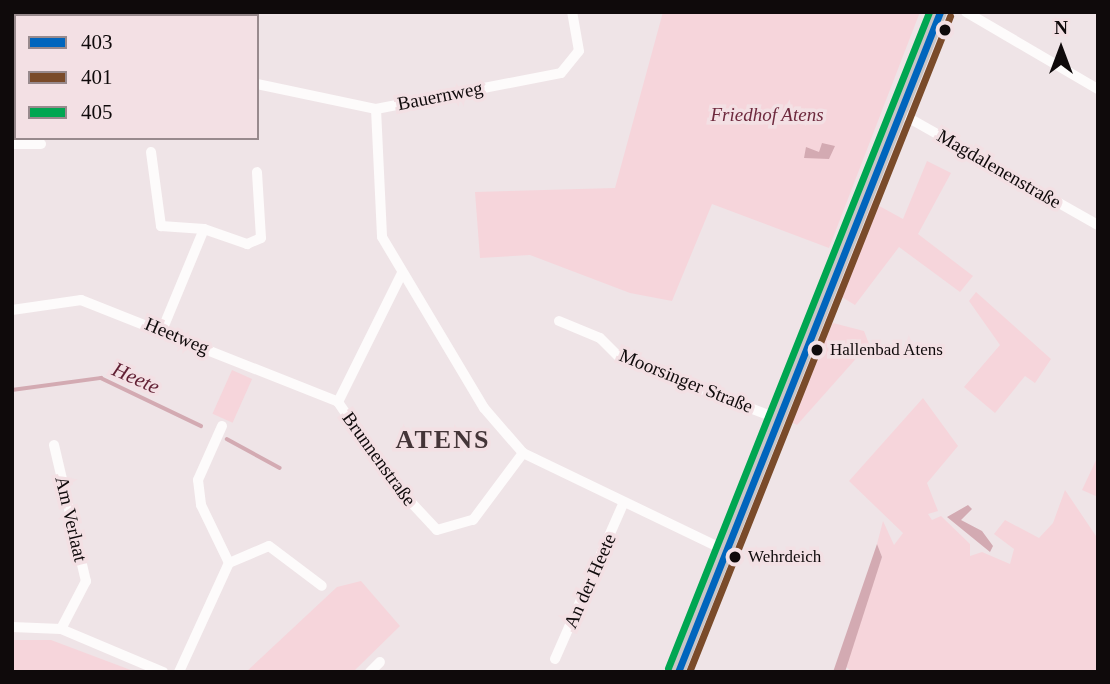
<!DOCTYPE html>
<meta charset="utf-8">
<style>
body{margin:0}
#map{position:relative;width:1110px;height:684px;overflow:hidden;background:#efe4e7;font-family:"Times New Roman",serif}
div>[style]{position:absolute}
.green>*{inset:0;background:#f6d5db;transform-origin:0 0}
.water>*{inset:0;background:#d3aab2}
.stream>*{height:3.5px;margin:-1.75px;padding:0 1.75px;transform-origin:1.75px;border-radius:1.75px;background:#d3aab2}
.street>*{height:10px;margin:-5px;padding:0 5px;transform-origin:5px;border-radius:5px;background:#fdfbfb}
.secondary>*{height:14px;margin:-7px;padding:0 7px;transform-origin:7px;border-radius:7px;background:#c9c5c6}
.bus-1>*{height:7px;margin:-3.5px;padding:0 3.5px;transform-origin:3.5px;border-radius:3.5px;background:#0065bd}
.bus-2>*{height:7px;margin:-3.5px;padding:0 3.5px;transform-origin:3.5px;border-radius:3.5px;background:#7a4b2a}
.bus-3>*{height:7px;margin:-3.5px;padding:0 3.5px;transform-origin:3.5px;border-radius:3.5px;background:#00a651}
.dots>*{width:19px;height:19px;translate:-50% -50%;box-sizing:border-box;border:4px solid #f3e0e4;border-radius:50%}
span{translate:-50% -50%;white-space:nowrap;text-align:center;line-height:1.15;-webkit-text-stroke:7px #f3e0e4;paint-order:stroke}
.bus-label{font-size:17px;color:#0f0a0b}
.left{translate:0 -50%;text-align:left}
.street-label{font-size:19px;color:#0f0a0b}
.park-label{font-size:19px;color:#6e2a3e;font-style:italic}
.water-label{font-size:21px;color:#601e32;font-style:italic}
.district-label{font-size:26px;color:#443538;font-weight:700;letter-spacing:2px}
.frame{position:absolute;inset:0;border:14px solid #0f0a0b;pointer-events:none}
.legend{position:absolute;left:14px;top:14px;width:245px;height:126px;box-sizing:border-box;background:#f3e0e4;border:2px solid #988a8d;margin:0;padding:9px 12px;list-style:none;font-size:21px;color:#0f0a0b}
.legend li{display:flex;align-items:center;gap:14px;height:35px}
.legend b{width:35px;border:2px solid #988a8d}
.north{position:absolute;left:1026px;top:14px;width:70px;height:70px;-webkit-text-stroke:5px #f3e0e4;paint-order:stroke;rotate:0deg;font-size:19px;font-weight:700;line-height:28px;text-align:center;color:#0f0a0b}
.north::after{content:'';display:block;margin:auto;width:24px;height:32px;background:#0f0a0b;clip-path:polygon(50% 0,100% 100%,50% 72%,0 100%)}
</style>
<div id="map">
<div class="green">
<i style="clip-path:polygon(663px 12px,920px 12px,829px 248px,712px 204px,672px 301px,630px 293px,530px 255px,480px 258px,475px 192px,615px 188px)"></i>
<i style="clip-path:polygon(927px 161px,951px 173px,918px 234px,973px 276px,960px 292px,899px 247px,855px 305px,840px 296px,872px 202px,903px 219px)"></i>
<i style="clip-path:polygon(976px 292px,1051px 359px,1035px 383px,1025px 376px,995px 413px,964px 387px,1000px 345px,969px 301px)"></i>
<i style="clip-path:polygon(833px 323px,864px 331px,869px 344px,797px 425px,786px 419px)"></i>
<i style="left:232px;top:370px;width:22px;height:48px;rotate:24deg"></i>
<i style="clip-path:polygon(923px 398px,958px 446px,927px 483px,938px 511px,928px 514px,932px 520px,941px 516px,970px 544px,970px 556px,982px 552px,1010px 564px,1014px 549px,994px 534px,1005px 520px,1039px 538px,1053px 523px,1065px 490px,1098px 539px,1098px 672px,852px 672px,843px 664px,882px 557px,877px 544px,883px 521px,894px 545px,903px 533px,849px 481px)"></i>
<i style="clip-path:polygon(1098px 456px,1098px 497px,1082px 490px)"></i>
<i style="clip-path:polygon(361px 581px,400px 626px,353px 672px,246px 672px,337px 587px)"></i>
<i style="clip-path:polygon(12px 640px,51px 640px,136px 672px,12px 672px)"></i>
</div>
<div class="water">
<i style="clip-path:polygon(822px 143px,835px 146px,829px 159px,804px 158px,806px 147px,819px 152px)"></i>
<i style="clip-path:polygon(968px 505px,972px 509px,961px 520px,982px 531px,993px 546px,990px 552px,947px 517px)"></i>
<i style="clip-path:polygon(877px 544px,882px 557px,845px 672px,833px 672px)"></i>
</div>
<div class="stream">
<i style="left:12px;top:390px;width:90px;rotate:-7.7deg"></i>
<i style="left:101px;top:378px;width:111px;rotate:25.6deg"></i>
<i style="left:227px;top:439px;width:60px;rotate:28.7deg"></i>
</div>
<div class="street">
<i style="left:966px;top:12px;width:153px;rotate:30.3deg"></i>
<i style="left:12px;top:32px;width:4px;rotate:14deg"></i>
<i style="left:257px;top:84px;width:122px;rotate:11.9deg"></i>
<i style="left:376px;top:109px;width:188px;rotate:-11deg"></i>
<i style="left:561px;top:73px;width:28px;rotate:-51deg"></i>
<i style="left:579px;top:51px;width:40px;rotate:-100deg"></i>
<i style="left:376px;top:109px;width:128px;rotate:87.3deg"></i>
<i style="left:382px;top:237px;width:199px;rotate:59.2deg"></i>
<i style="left:484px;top:408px;width:60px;rotate:49.1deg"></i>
<i style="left:523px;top:453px;width:226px;rotate:25.7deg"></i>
<i style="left:900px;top:113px;width:227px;rotate:29.5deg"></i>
<i style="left:12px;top:144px;width:29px"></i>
<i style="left:151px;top:152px;width:75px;rotate:82.3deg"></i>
<i style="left:161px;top:226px;width:43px;rotate:4deg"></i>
<i style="left:204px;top:229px;width:46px;rotate:19.2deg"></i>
<i style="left:247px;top:244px;width:15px;rotate:-23deg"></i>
<i style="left:261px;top:238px;width:66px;rotate:-93.5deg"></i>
<i style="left:12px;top:310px;width:70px;rotate:-8.2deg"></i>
<i style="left:81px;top:300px;width:277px;rotate:21.6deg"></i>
<i style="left:338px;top:402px;width:98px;rotate:55.8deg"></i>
<i style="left:393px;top:483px;width:64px;rotate:46.9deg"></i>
<i style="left:437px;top:530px;width:37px;rotate:-16deg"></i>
<i style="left:473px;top:520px;width:84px;rotate:-53.3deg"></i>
<i style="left:559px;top:321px;width:44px;rotate:22.5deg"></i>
<i style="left:600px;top:338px;width:28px;rotate:45deg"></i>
<i style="left:620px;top:358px;width:170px;rotate:21deg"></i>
<i style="left:163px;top:328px;width:107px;rotate:-67.5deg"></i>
<i style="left:338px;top:402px;width:144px;rotate:-63.6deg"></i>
<i style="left:222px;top:426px;width:59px;rotate:114deg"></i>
<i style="left:198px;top:480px;width:25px;rotate:83deg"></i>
<i style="left:201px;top:505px;width:64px;rotate:64.2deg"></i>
<i style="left:54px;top:445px;width:140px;rotate:76.8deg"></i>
<i style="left:86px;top:581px;width:54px;rotate:117.5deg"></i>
<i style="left:12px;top:627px;width:49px;rotate:2.3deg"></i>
<i style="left:61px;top:629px;width:111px;rotate:22.9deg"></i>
<i style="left:555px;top:659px;width:171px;rotate:-66.3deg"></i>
<i style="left:179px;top:672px;width:120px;rotate:-65.4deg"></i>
<i style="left:229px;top:563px;width:43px;rotate:-23deg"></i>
<i style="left:269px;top:546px;width:66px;rotate:37deg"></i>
<i style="left:370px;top:672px;width:14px;rotate:-45deg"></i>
</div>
<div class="secondary">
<i style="left:678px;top:672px;width:710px;rotate:-68.35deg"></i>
</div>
<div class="bus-1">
<i style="left:678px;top:672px;width:710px;rotate:-68.35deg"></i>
</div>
<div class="bus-2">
<i style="left:689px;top:672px;width:706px;rotate:-68.3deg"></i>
</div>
<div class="bus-3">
<i style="left:668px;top:668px;width:706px;rotate:-68.3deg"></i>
</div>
<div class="dots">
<i style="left:945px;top:30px;background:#0f0a0b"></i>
<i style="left:817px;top:350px;background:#0f0a0b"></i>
<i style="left:735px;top:557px;background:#0f0a0b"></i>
</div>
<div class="bus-label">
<span class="left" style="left:830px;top:350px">Hallenbad Atens</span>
<span class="left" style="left:748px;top:557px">Wehrdeich</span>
</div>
<div class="street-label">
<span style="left:440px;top:96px;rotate:-11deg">Bauernweg</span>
<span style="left:999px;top:169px;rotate:30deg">Magdalenenstraße</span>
<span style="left:177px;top:336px;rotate:23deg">Heetweg</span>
<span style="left:686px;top:381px;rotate:22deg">Moorsinger Straße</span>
<span style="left:379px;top:459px;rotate:54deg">Brunnenstraße</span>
<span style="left:71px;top:519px;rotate:77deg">Am Verlaat</span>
<span style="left:590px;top:581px;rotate:-66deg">An der Heete</span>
</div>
<div class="park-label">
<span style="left:767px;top:115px">Friedhof Atens</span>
</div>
<div class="water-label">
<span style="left:136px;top:378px;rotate:24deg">Heete</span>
</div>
<div class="district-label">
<span style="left:443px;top:440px">ATENS</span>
</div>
<div class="frame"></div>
<ul class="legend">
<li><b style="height:9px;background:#0065bd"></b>403</li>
<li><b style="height:9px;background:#7a4b2a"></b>401</li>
<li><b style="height:9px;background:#00a651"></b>405</li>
</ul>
<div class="north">N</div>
</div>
